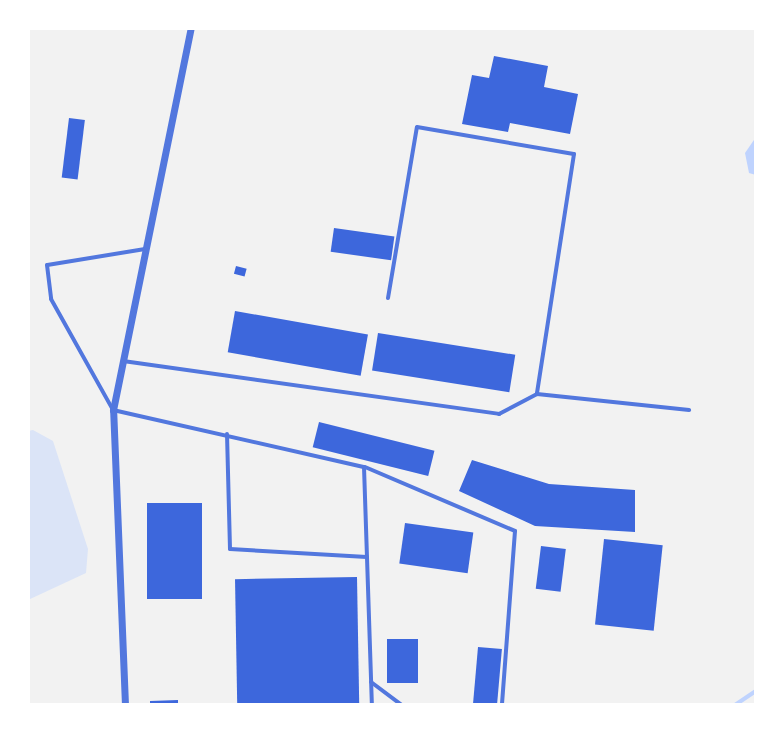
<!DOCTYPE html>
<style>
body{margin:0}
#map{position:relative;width:784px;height:733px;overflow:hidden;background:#f2f2f2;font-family:Mulish,sans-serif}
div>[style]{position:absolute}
.green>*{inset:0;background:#dbe4f7}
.water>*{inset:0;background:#bfd3fe}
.stream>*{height:4px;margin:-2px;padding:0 2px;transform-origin:2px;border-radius:2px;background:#bfd3fe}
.building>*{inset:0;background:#3d67dc;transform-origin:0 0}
.service>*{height:4px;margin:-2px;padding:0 2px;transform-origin:2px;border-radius:2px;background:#5277de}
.minor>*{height:7px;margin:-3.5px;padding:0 3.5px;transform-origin:3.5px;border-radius:3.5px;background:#5277de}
span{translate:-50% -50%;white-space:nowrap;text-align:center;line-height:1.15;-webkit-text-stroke:6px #fff;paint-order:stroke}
.frame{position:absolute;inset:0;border:30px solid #fff;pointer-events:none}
</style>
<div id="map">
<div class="green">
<i style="clip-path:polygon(33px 430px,53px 441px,88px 549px,86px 573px,28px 600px,28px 431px)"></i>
</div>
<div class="water">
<i style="clip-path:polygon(756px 137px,756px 175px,749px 173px,745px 153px)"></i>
</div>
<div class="stream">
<i style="left:735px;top:705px;width:25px;rotate:-34deg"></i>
</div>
<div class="building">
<i style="clip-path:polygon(494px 56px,548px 66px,544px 87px,578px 94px,570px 134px,510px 123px,508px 132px,462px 124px,472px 75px,489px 78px)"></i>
<i style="left:69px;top:118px;width:16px;height:60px;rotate:7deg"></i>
<i style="left:334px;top:228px;width:61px;height:24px;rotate:8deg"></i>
<i style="left:236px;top:266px;width:11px;height:8px;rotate:15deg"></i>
<i style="left:235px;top:311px;width:135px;height:42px;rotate:10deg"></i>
<i style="left:378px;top:333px;width:139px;height:38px;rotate:9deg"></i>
<i style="left:319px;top:422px;width:119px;height:26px;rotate:14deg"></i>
<i style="clip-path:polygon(472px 460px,549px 484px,635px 490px,635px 532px,535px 526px,459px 491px)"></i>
<i style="left:147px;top:503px;width:55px;height:96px"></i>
<i style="left:405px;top:523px;width:69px;height:41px;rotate:8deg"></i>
<i style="left:604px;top:539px;width:59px;height:86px;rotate:6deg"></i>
<i style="left:541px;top:546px;width:25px;height:43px;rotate:7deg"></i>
<i style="left:357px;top:577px;width:128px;height:122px;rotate:89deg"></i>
<i style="left:387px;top:639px;width:31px;height:44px"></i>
<i style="left:478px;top:647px;width:24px;height:58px;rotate:5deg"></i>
<i style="clip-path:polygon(178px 700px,178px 705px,150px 705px,150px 701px)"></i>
</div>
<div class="service">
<i style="left:145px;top:249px;width:99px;rotate:170.7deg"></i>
<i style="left:47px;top:265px;width:34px;rotate:83deg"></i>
<i style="left:51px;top:299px;width:127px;rotate:60.8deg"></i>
<i style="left:113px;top:410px;width:257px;rotate:12.8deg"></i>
<i style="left:364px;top:467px;width:238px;rotate:88.1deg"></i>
<i style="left:388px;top:298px;width:173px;rotate:-80.4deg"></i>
<i style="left:417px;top:127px;width:159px;rotate:9.8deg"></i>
<i style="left:574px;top:154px;width:243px;rotate:98.8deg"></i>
<i style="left:123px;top:361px;width:380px;rotate:8deg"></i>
<i style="left:499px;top:414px;width:43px;rotate:-27.8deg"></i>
<i style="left:537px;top:394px;width:153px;rotate:6deg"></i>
<i style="left:227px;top:434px;width:115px;rotate:88.5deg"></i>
<i style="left:230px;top:549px;width:137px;rotate:3.3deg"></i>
<i style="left:365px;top:467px;width:163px;rotate:23.1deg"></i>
<i style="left:515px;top:531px;width:174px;rotate:94.3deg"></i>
<i style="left:371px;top:682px;width:39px;rotate:37deg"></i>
</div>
<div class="minor">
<i style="left:125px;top:705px;width:295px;rotate:-92.3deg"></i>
<i style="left:113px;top:410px;width:390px;rotate:-78.5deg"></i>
</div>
<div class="frame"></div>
</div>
